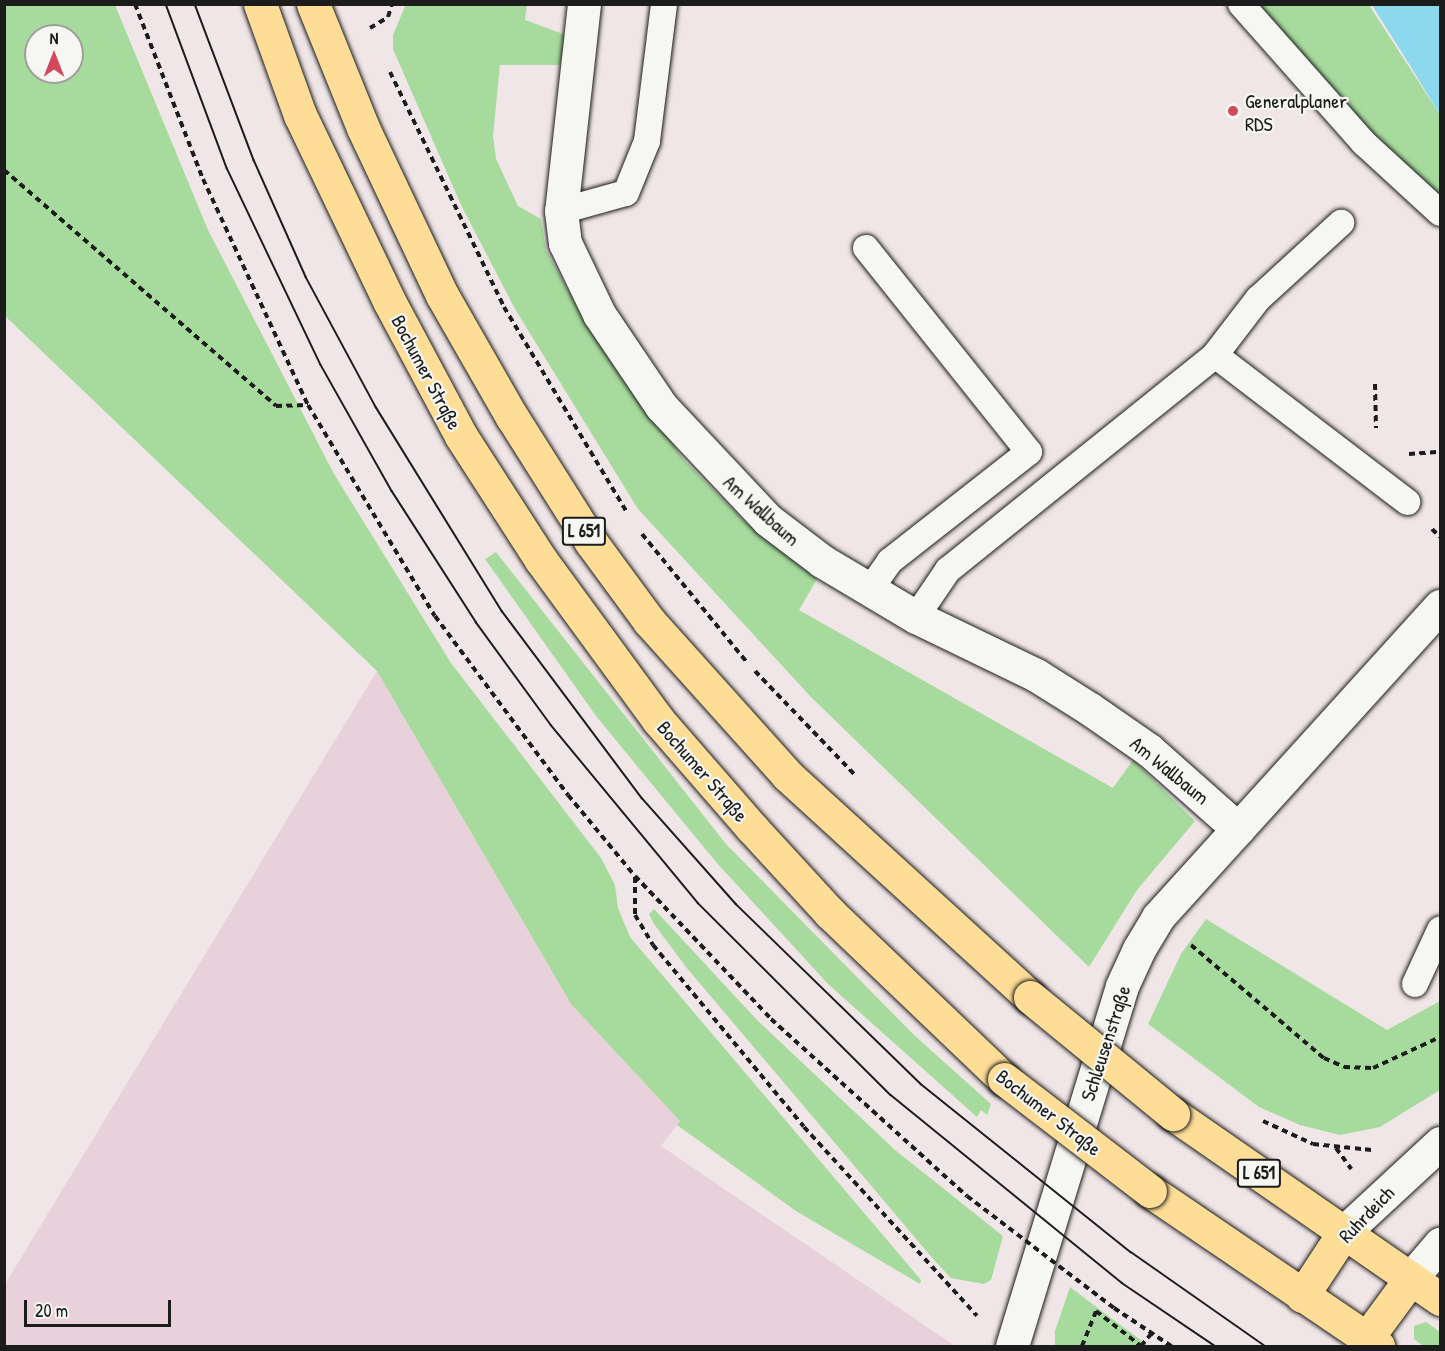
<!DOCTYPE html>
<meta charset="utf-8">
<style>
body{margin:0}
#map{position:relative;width:1445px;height:1351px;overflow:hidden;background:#f0e5e7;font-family:"Patrick Hand",sans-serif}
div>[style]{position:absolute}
.built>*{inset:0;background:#e8d1da}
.green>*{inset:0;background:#a7db9d}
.water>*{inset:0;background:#8cd8ec}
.path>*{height:4px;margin-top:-2px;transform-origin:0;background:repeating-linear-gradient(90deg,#1c1c1c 0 6px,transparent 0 10.5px)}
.roads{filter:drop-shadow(0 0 2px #1c1c1c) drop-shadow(0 0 2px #1c1c1c)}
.lane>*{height:26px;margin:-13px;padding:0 13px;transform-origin:13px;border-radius:13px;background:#f6f6f2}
.street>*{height:33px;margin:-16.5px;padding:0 16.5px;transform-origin:16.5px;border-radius:16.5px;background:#f6f6f2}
.primary>*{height:33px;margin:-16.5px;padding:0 16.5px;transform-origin:16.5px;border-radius:16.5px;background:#fedd96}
.tram>*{height:1.5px;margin:-0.75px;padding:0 0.75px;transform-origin:0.75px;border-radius:0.75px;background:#1c1c1c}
.path-bridge>*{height:4px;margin-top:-2px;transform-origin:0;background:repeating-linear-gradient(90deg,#1c1c1c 0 6px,transparent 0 10.5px)}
.bridges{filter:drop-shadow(0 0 2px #1c1c1c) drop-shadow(0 0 2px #1c1c1c)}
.primary-bridge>*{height:33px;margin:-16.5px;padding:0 16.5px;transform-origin:16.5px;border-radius:16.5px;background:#fedd96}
.dots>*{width:16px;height:16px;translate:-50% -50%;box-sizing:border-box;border:3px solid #f6f6f2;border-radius:50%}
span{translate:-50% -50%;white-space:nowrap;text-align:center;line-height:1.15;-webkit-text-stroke:4.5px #f6f6f2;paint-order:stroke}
.shield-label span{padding:2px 4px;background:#f6f6f2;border:2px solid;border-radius:4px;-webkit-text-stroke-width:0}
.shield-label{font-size:18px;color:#1c1c1c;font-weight:700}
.poi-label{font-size:20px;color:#1c1c1c}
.left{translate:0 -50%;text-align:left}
.street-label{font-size:20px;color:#1c1c1c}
.frame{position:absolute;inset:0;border:6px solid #1c1c1c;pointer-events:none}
.north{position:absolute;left:24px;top:24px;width:60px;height:60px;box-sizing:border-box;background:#f6f6f2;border:2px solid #9f9f9c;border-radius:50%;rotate:0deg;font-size:16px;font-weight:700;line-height:24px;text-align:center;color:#1c1c1c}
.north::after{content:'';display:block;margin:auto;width:21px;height:27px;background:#d1495b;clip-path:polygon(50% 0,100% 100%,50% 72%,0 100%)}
.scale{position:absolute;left:24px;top:1300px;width:147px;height:27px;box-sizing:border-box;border:3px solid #1c1c1c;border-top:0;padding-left:8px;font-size:18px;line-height:21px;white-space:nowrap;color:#1c1c1c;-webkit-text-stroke:4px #f6f6f2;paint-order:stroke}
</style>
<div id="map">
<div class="built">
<i style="clip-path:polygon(377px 671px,571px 1004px,680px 1121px,661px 1146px,955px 1346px,5px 1346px,4px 1286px)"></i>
</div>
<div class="green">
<i style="clip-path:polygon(406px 4px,527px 5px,525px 20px,566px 35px,560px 65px,500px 65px,493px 136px,496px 159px,518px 206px,541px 219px,546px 250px,576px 305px,684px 460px,744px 521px,817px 579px,799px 610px,1113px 788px,1133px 760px,1195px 821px,1137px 890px,1089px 967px,810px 696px,638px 509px,515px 309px,461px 205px,393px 49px,393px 35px)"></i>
<i style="clip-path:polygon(evenodd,4px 5px,115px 5px,208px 230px,334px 474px,451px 663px,601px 858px,615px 885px,618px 908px,630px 937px,921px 1280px,920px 1284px,796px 1211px,677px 1125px,680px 1121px,571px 1004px,377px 671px,5px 316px,4px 5px,36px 36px,72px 36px,72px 72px,36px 72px,36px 36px)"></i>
<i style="clip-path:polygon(1253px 5px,1369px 5px,1440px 115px,1440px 200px,1365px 138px)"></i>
<i style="clip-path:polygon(496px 552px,726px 844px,914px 1035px,991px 1104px,987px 1115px,981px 1110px,977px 1117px,828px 984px,716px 862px,596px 716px,485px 559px)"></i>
<i style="clip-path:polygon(654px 909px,758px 1021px,895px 1150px,1003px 1236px,991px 1280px,984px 1284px,951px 1278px,934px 1260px,686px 967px,654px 924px,649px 914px)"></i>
<i style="clip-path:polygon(1206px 919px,1387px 1030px,1440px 1001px,1440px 1090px,1380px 1127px,1340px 1135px,1300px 1125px,1259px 1107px,1148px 1024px,1181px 954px)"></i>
<i style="clip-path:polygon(1070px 1287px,1111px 1318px,1149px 1346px,1055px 1346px,1055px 1331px)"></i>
<i style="clip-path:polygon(1426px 1322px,1440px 1332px,1440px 1346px,1423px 1346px,1414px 1339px,1414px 1326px)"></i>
</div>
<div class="water">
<i style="clip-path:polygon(1372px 5px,1440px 5px,1440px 115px,1411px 67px)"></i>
</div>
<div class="path">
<i style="left:135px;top:4px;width:188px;rotate:68.8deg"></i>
<i style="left:203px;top:179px;width:249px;rotate:65.1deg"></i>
<i style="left:308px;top:405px;width:246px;rotate:59deg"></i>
<i style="left:435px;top:616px;width:223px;rotate:53.4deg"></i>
<i style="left:568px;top:795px;width:105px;rotate:50.4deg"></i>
<i style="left:635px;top:876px;width:197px;rotate:46.4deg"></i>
<i style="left:771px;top:1019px;width:264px;rotate:42.1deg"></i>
<i style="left:370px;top:28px;width:21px;rotate:-31deg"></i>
<i style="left:388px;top:17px;width:14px;rotate:-73deg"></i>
<i style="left:390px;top:72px;width:261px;rotate:64.1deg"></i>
<i style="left:504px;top:307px;width:238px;rotate:59.1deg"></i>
<i style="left:4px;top:170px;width:360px;rotate:40.9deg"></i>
<i style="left:276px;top:406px;width:32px;rotate:-2deg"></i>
<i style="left:1375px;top:384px;width:44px;rotate:88.7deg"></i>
<i style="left:1409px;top:454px;width:31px;rotate:-4deg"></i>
<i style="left:1432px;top:529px;width:11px;rotate:45deg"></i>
<i style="left:642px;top:534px;width:164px;rotate:50.7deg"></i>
<i style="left:755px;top:671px;width:143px;rotate:46.1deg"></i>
<i style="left:635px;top:877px;width:38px;rotate:90deg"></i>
<i style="left:635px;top:915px;width:35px;rotate:59deg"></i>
<i style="left:653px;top:945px;width:236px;rotate:50.3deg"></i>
<i style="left:804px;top:1127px;width:256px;rotate:47.5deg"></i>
<i style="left:1191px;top:945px;width:175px;rotate:40.4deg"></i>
<i style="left:1324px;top:1058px;width:22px;rotate:24deg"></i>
<i style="left:1344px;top:1067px;width:29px;rotate:2deg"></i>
<i style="left:1373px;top:1068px;width:74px;rotate:-24.8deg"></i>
<i style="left:1263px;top:1121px;width:55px;rotate:24.7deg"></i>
<i style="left:1313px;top:1144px;width:59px;rotate:5.8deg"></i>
<i style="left:1336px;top:1148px;width:26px;rotate:54deg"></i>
<i style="left:1114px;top:1308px;width:69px;rotate:33.7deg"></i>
<i style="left:1082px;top:1346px;width:38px;rotate:-68deg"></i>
<i style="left:1096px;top:1311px;width:57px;rotate:37.9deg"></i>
<i style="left:1141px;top:1346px;width:17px;rotate:-50deg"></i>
</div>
<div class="roads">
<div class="lane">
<i style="left:1241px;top:4px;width:186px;rotate:48.5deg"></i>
<i style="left:1364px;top:143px;width:103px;rotate:42.6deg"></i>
<i style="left:561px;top:211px;width:67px;rotate:-15.5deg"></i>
<i style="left:626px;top:193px;width:56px;rotate:-68deg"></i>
<i style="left:647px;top:141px;width:138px;rotate:-82.9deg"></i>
<i style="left:866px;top:248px;width:261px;rotate:51.4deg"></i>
<i style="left:1029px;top:452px;width:177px;rotate:141.9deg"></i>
<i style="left:890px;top:561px;width:37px;rotate:125deg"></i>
<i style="left:1215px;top:355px;width:71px;rotate:-52.5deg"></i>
<i style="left:1258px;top:299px;width:113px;rotate:-42.5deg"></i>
<i style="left:916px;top:617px;width:57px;rotate:-55.8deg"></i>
<i style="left:948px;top:570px;width:343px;rotate:-38.8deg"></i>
<i style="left:1215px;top:355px;width:242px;rotate:37.4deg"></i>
<i style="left:1415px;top:984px;width:60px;rotate:-65.2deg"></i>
</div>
<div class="street">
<i style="left:584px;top:4px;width:208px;rotate:96.3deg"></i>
<i style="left:561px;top:211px;width:32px;rotate:83deg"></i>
<i style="left:565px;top:243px;width:79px;rotate:64.4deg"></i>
<i style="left:599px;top:314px;width:111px;rotate:56deg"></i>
<i style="left:661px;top:406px;width:156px;rotate:46.8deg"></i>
<i style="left:768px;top:520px;width:68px;rotate:37.2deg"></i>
<i style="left:822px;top:561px;width:109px;rotate:30.8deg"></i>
<i style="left:916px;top:617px;width:133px;rotate:25.8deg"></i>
<i style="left:1036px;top:675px;width:64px;rotate:32.2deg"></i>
<i style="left:1090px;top:709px;width:72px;rotate:34.8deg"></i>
<i style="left:1149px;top:750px;width:119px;rotate:41.6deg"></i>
<i style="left:1344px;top:1232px;width:131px;rotate:-42.8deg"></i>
<i style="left:1411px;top:1278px;width:45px;rotate:-49.5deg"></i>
<i style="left:1012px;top:1346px;width:376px;rotate:-73deg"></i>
<i style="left:1122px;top:986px;width:41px;rotate:-65.3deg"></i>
<i style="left:1139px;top:949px;width:37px;rotate:-59deg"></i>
<i style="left:1158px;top:917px;width:420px;rotate:-47.8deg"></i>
</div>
<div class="primary">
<i style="left:260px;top:4px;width:118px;rotate:70.2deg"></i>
<i style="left:300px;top:115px;width:206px;rotate:64.4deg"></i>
<i style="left:389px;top:301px;width:153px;rotate:61.9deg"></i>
<i style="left:461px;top:436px;width:148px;rotate:57.2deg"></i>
<i style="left:541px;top:560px;width:198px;rotate:53.8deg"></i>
<i style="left:658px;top:720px;width:143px;rotate:49deg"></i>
<i style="left:752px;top:828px;width:115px;rotate:47.5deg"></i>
<i style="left:830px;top:913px;width:240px;rotate:43.7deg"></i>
<i style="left:313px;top:4px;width:134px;rotate:68deg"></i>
<i style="left:363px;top:128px;width:185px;rotate:64.7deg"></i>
<i style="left:442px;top:295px;width:141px;rotate:60.2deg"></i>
<i style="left:512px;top:417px;width:148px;rotate:57.7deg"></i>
<i style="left:591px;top:542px;width:98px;rotate:53.7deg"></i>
<i style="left:649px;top:621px;width:207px;rotate:48.1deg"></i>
<i style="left:787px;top:775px;width:329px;rotate:42.4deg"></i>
<i style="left:1173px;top:1114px;width:325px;rotate:34.7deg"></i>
<i style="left:1150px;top:1191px;width:276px;rotate:34.2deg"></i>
<i style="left:1302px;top:1296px;width:77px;rotate:-56.7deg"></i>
<i style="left:1367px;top:1338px;width:74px;rotate:-53.7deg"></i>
</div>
</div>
<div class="tram">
<i style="left:166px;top:4px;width:175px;rotate:69.6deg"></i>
<i style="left:227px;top:168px;width:218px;rotate:64.5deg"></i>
<i style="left:321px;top:365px;width:145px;rotate:60.6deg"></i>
<i style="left:392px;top:491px;width:156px;rotate:57.3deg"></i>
<i style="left:476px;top:622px;width:127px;rotate:53.9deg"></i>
<i style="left:551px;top:725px;width:231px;rotate:50.4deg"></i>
<i style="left:698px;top:903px;width:272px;rotate:44.9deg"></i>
<i style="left:891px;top:1095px;width:298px;rotate:39.1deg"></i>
<i style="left:1122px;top:1283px;width:112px;rotate:34.1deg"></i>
<i style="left:195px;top:4px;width:167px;rotate:69.3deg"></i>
<i style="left:254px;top:160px;width:128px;rotate:66deg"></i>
<i style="left:306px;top:277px;width:148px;rotate:61.7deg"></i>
<i style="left:376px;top:407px;width:240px;rotate:58.3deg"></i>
<i style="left:502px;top:611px;width:234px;rotate:53.2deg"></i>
<i style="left:642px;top:798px;width:142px;rotate:48.4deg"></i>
<i style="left:736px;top:904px;width:258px;rotate:44.2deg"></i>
<i style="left:921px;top:1084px;width:269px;rotate:38.7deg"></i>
<i style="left:1131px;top:1252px;width:164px;rotate:35deg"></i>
</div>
<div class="path-bridge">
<i style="left:967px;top:1196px;width:185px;rotate:37.3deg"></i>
</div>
<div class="bridges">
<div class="primary-bridge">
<i style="left:1030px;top:997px;width:185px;rotate:39.3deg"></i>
<i style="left:1004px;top:1079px;width:184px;rotate:37.5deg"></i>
</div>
</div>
<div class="dots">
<i style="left:1233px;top:111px;background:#d1495b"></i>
</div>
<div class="shield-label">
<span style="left:584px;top:531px">L 651</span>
<span style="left:1259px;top:1173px">L 651</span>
</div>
<div class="poi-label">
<span class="left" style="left:1245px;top:112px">Generalplaner<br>RDS</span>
</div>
<div class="street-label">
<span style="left:427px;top:372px;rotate:62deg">Bochumer Straße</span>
<span style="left:762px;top:510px;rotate:42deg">Am Wallbaum</span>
<span style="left:1170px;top:770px;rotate:39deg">Am Wallbaum</span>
<span style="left:703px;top:771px;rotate:49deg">Bochumer Straße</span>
<span style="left:1105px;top:1043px;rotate:-72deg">Schleusenstraße</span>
<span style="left:1049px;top:1112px;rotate:38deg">Bochumer Straße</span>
<span style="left:1366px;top:1214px;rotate:-46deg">Ruhrdeich</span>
</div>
<div class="frame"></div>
<div class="north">N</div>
<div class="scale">20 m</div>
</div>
